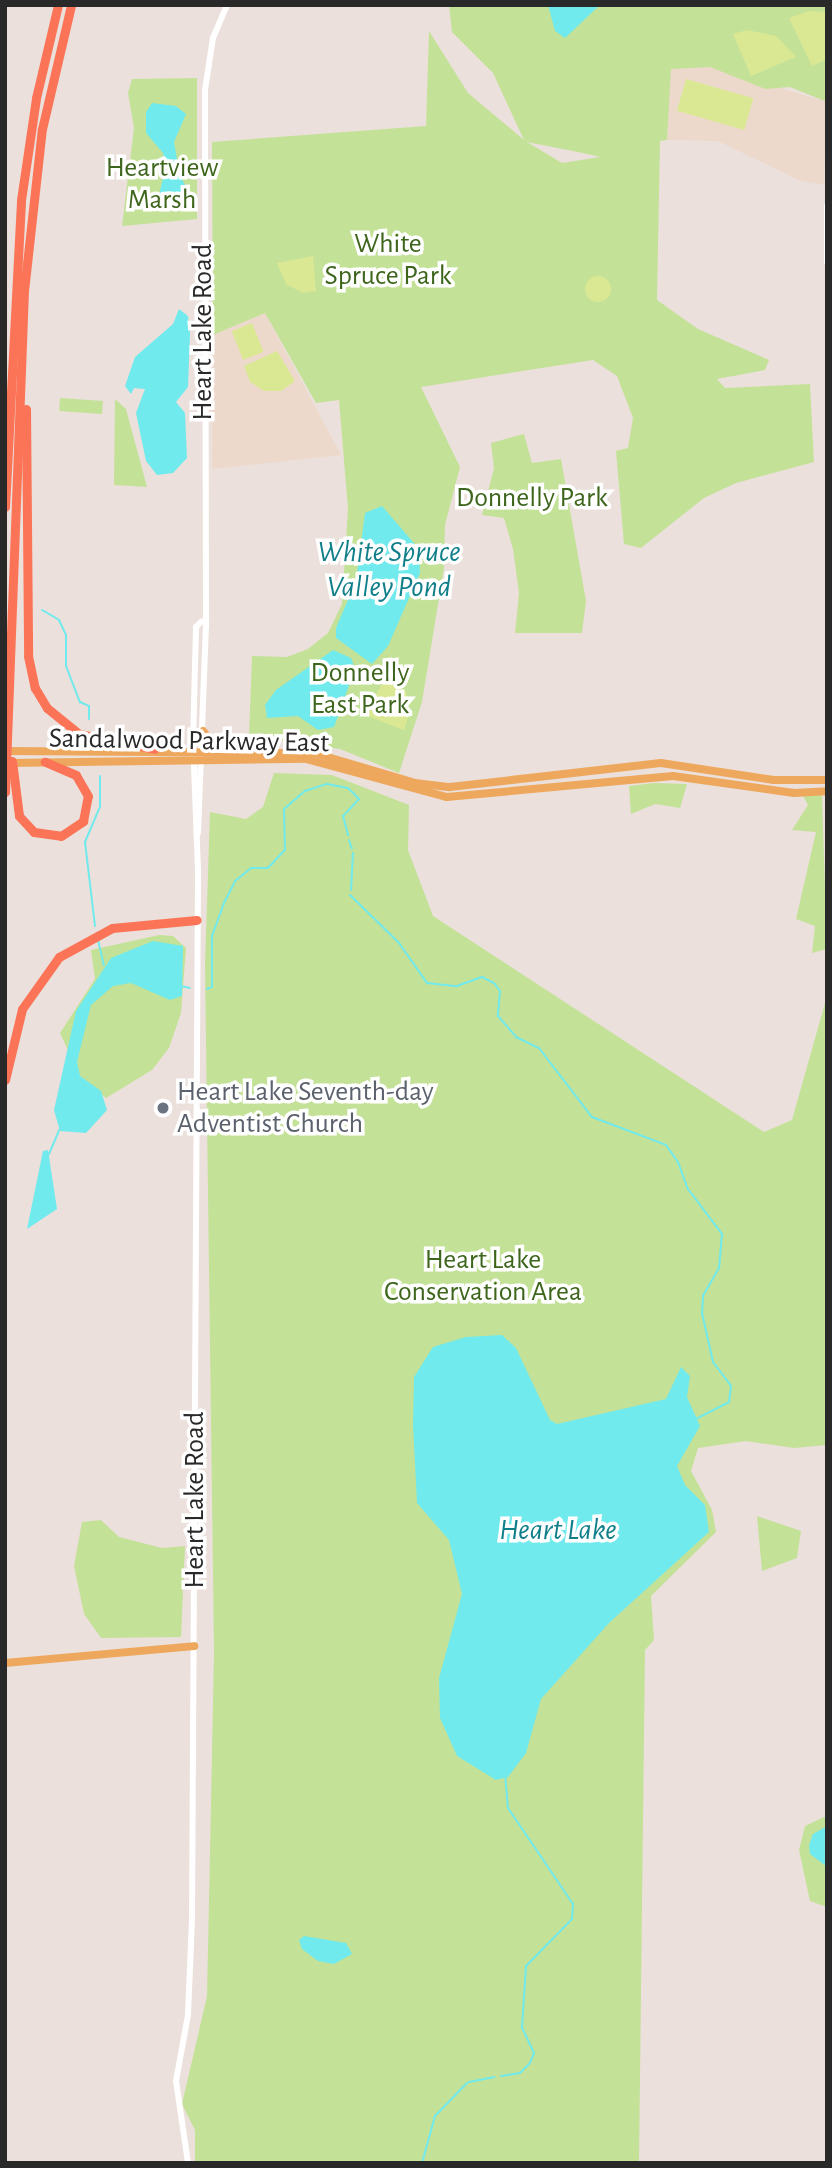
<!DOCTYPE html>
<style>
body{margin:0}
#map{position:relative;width:832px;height:2168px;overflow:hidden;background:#ebe0db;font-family:"Alegreya Sans",sans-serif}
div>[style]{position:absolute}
.education>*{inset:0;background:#edd9cb}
.green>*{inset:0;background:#c4e198;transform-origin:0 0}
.pitch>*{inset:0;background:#dae894;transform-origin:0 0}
.round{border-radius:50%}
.water>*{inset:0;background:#70eaec}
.stream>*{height:2px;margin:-1px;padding:0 1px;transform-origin:1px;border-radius:1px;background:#70eaec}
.minor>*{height:6px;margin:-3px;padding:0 3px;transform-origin:3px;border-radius:3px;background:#fff}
.major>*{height:8px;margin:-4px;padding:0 4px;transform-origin:4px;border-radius:4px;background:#eea85e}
.highway>*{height:9px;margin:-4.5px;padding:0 4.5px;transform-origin:4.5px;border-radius:4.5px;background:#fb7457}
.dots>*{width:19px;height:19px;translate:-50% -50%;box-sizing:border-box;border:4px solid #fff;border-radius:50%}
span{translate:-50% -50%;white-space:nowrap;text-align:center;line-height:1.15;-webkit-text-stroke:7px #fff;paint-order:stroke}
.park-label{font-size:28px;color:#3d651b}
.street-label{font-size:28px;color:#292929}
.worship-label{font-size:28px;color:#5b616d}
.left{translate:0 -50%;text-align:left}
.water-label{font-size:30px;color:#107f8a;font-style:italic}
.frame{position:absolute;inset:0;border:7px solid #292929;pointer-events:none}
</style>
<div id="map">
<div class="education">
<i style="clip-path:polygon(710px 67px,827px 102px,824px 185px,801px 181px,718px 141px,667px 140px,671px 69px)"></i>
<i style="clip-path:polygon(265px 313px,341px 455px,212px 469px,213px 335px)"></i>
</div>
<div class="green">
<i style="clip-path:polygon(evenodd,449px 5px,827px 5px,827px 102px,790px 87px,765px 89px,710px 67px,671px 69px,667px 140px,660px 141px,657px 300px,698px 329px,769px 360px,765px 370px,717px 379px,725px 388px,810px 384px,814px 462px,736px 483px,704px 498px,641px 548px,624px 544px,616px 451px,628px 448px,633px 418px,617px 376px,593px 360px,421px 387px,460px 467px,445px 525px,444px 568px,422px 702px,399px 773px,340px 749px,249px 736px,252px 656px,287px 657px,308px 649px,328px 633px,342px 604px,348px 509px,339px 400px,316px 403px,265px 313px,213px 335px,212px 142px,426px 126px,429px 31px,468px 93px,524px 140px,493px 73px,452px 32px,449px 5px,527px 142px,583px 153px,600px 157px,562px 163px,527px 142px)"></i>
<i style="clip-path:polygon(197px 78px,197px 219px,122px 226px,134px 128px,128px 93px,132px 79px)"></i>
<i style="clip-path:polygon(115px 399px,126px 409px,147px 487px,114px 485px)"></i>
<i style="left:103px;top:401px;width:13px;height:43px;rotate:94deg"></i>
<i style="clip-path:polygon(524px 434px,532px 463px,561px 459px,586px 601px,582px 633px,515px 633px,519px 593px,513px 549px,504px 518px,482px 515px,494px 468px,491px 443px)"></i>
<i style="clip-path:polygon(274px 773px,332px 775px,409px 805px,408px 850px,433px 916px,764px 1132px,792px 1120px,827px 996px,827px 1445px,794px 1448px,746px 1441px,698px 1448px,691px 1471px,712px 1510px,716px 1532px,651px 1596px,654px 1640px,645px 1650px,639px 2163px,195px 2163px,195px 2130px,182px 2104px,207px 1996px,210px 1854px,214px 1651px,205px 964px,210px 812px,246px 819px,263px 807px)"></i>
<i style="clip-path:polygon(654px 783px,687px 784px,680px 808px,655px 804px,631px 814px,629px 786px)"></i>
<i style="clip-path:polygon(822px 795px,827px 949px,812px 953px,815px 926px,796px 919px,816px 832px,792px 830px,808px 805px,803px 796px)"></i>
<i style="clip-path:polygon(159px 935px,173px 936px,186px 948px,181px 1013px,169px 1048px,152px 1070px,106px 1098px,80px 1076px,60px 1033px,95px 979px,91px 950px)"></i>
<i style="clip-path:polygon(757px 1516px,801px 1531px,797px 1558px,762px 1571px)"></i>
<i style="clip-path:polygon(101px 1520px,119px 1537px,162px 1548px,185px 1546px,181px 1637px,101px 1638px,84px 1614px,74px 1566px,82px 1522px)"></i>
<i style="clip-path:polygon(824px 1817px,827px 1819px,827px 1907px,810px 1901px,799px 1850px,805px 1826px)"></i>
</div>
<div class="pitch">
<i style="clip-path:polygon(809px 11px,827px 12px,827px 59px,812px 66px,789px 18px)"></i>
<i style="clip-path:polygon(747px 30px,776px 36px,796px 57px,751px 76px,733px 34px)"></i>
<i style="left:686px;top:79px;width:70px;height:33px;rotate:16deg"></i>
<i style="clip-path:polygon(313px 256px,316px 291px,303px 293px,286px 284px,277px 263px)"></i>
<i class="round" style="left:585px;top:276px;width:26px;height:26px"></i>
<i style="left:252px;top:323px;width:31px;height:22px;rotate:68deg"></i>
<i style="clip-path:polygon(277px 351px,295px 381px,281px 391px,264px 391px,250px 382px,244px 366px)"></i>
<i style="clip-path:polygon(387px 675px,406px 692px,410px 711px,404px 730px,365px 715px)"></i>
</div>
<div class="water">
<i style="clip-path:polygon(548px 5px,600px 5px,565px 38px,555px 31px)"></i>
<i style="clip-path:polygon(152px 103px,176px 106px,186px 114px,174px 142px,180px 176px,192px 197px,187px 207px,158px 199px,166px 166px,163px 153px,146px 133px,146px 112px)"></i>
<i style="clip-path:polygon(179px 309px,188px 316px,190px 334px,188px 387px,176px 402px,185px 413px,187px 458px,173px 473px,157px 475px,146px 461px,136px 413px,145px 389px,134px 388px,131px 394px,125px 386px,135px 357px,173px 324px)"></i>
<i style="clip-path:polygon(382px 506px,419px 549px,420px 573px,388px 646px,372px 664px,336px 638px,336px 628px,356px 581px,365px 513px)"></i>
<i style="clip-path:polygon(333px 650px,351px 658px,355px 669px,334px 727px,318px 730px,298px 716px,267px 718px,265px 705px,276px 690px)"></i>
<i style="clip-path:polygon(153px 941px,183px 946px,182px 996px,170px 1000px,131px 983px,113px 986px,91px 1005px,77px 1062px,80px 1076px,101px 1091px,107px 1110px,86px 1133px,60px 1131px,54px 1110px,76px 1011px,111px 958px)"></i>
<i style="clip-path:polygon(48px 1150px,57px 1209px,27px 1229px,43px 1151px)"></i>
<i style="clip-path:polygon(502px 1335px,516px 1348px,550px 1420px,557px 1424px,666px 1399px,681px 1367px,690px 1376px,687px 1397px,700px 1426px,677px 1466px,685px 1485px,705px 1505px,709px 1532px,609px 1623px,541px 1699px,526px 1753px,508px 1777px,496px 1780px,457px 1756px,440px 1718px,439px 1678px,462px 1594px,449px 1540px,417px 1503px,413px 1425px,414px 1377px,433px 1347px,466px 1337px)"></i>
<i style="clip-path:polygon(827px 1826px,827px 1867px,810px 1854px,809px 1845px,813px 1834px)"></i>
<i style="clip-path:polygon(304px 1936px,346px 1943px,352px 1954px,334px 1964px,318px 1961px,302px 1949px,299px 1940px)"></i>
</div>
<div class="stream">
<i style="left:42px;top:610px;width:20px;rotate:30deg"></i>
<i style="left:59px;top:620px;width:17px;rotate:65deg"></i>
<i style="left:66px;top:635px;width:31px;rotate:90deg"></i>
<i style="left:66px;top:666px;width:39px;rotate:69deg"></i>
<i style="left:80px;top:702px;width:10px;rotate:24deg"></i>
<i style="left:89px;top:706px;width:13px;rotate:90deg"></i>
<i style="left:349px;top:840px;width:9px;rotate:72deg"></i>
<i style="left:351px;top:890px;width:37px;rotate:-87deg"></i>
<i style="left:350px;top:895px;width:69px;rotate:44.4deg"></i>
<i style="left:399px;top:943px;width:49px;rotate:55deg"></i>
<i style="left:427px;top:983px;width:30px;rotate:6deg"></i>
<i style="left:457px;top:986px;width:27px;rotate:-20deg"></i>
<i style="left:482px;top:977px;width:13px;rotate:27deg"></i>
<i style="left:494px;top:983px;width:10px;rotate:53deg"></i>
<i style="left:500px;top:991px;width:25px;rotate:95deg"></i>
<i style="left:498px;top:1016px;width:28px;rotate:49deg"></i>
<i style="left:516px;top:1037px;width:25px;rotate:26deg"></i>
<i style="left:539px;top:1048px;width:87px;rotate:52.5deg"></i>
<i style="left:592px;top:1117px;width:79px;rotate:20.7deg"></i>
<i style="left:666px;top:1145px;width:21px;rotate:55deg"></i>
<i style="left:678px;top:1162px;width:29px;rotate:70deg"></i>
<i style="left:688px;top:1189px;width:56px;rotate:52.9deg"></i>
<i style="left:722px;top:1234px;width:34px;rotate:95deg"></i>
<i style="left:719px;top:1268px;width:32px;rotate:120deg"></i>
<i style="left:703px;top:1296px;width:17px;rotate:93deg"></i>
<i style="left:702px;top:1313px;width:50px;rotate:77.3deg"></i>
<i style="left:713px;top:1362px;width:30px;rotate:53deg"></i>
<i style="left:731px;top:1386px;width:16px;rotate:97deg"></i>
<i style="left:729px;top:1402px;width:37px;rotate:153deg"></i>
<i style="left:95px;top:926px;width:85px;rotate:-96.8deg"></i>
<i style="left:85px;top:842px;width:39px;rotate:-67deg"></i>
<i style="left:100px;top:806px;width:30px;rotate:-90deg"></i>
<i style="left:98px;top:940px;width:26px;rotate:77deg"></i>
<i style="left:181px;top:986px;width:9px;rotate:13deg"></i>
<i style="left:207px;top:989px;width:5px;rotate:-22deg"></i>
<i style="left:212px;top:987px;width:51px;rotate:-90deg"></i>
<i style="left:212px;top:936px;width:37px;rotate:-70deg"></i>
<i style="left:225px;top:901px;width:22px;rotate:-63deg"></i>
<i style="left:235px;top:881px;width:21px;rotate:-39deg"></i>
<i style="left:251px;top:868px;width:17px"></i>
<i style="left:268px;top:868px;width:25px;rotate:-47deg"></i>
<i style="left:285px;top:850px;width:41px;rotate:-91.4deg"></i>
<i style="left:284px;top:809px;width:28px;rotate:-41deg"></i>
<i style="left:305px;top:791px;width:23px;rotate:-18deg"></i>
<i style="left:327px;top:784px;width:21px;rotate:11deg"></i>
<i style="left:348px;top:788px;width:16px;rotate:45deg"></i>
<i style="left:359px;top:799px;width:23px;rotate:133deg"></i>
<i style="left:343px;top:816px;width:20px;rotate:75deg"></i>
<i style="left:49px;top:1154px;width:26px;rotate:-67deg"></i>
<i style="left:501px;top:2076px;width:19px;rotate:-9deg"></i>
<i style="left:520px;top:2073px;width:14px;rotate:-45deg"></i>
<i style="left:530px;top:2063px;width:11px;rotate:-68deg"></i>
<i style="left:534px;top:2053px;width:29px;rotate:-115deg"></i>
<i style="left:522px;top:2027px;width:61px;rotate:-86.2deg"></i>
<i style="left:526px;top:1966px;width:66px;rotate:-45.6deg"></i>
<i style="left:572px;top:1919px;width:15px;rotate:-86deg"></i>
<i style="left:573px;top:1904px;width:116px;rotate:-124.1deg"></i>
<i style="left:508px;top:1808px;width:32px;rotate:-95deg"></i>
<i style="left:469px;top:2082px;width:26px;rotate:-11deg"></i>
<i style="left:422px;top:2163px;width:49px;rotate:-74.5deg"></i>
<i style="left:435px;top:2116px;width:46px;rotate:-45.9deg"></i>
</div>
<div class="minor">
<i style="left:827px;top:206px;width:56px;rotate:90deg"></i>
<i style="left:198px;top:833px;width:207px;rotate:-87.8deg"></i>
<i style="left:206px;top:626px;width:536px;rotate:-90.11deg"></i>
<i style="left:205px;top:90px;width:53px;rotate:-81.3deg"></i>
<i style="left:213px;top:38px;width:36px;rotate:-67deg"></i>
<i style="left:188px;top:2163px;width:83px;rotate:-98.3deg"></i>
<i style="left:176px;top:2081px;width:67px;rotate:-79.7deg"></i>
<i style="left:188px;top:2015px;width:96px;rotate:-87.6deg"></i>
<i style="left:192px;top:1919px;width:1049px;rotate:-89.67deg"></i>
<i style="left:198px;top:870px;width:128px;rotate:-92.2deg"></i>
<i style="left:193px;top:742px;width:115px;rotate:-88.5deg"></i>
<i style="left:196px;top:627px;width:8px;rotate:-45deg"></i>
</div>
<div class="major">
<i style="left:203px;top:731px;width:22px;rotate:51deg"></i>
<i style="left:5px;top:751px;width:309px;rotate:0.4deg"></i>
<i style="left:314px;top:753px;width:105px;rotate:16.5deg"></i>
<i style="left:415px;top:783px;width:35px;rotate:7deg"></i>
<i style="left:450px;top:787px;width:212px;rotate:-6.5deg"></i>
<i style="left:661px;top:763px;width:114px;rotate:8.6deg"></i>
<i style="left:774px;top:780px;width:53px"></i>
<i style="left:8px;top:763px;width:298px;rotate:-0.8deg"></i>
<i style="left:306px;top:759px;width:146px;rotate:15.1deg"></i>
<i style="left:447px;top:797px;width:227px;rotate:-5.3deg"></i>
<i style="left:673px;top:776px;width:122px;rotate:8deg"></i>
<i style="left:794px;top:793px;width:33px;rotate:-3deg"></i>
<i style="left:5px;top:1663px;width:190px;rotate:-5.1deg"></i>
</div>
<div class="highway">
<i style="left:26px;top:409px;width:247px;rotate:89.5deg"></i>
<i style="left:28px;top:656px;width:33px;rotate:78deg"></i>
<i style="left:35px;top:688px;width:23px;rotate:59deg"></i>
<i style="left:47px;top:708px;width:41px;rotate:39.1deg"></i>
<i style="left:79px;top:734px;width:77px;rotate:11.2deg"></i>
<i style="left:5px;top:507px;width:307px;rotate:-87deg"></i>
<i style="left:21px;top:200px;width:103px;rotate:-81.6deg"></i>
<i style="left:36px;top:98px;width:96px;rotate:-76.7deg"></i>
<i style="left:12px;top:761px;width:55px;rotate:82.7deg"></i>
<i style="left:19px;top:816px;width:22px;rotate:47deg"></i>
<i style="left:34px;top:832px;width:27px;rotate:8deg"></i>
<i style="left:61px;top:836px;width:27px;rotate:-34deg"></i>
<i style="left:83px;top:821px;width:25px;rotate:-79deg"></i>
<i style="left:88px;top:796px;width:24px;rotate:-120deg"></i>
<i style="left:76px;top:775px;width:34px;rotate:-157deg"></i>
<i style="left:5px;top:792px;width:501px;rotate:-87.83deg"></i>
<i style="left:24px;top:291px;width:163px;rotate:-83.7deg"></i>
<i style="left:42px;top:129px;width:127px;rotate:-76.8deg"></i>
<i style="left:5px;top:1080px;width:73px;rotate:-76.5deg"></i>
<i style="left:22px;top:1009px;width:64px;rotate:-54.6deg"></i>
<i style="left:59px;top:957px;width:60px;rotate:-28.7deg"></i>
<i style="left:112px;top:928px;width:85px;rotate:-5.4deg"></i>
</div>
<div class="dots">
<i style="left:163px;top:1108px;background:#6b7280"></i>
</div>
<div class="park-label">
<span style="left:162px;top:184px">Heartview<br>Marsh</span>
<span style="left:388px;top:260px">White<br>Spruce Park</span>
<span style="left:532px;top:498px">Donnelly Park</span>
<span style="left:360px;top:689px">Donnelly<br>East Park</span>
<span style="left:483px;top:1276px">Heart Lake<br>Conservation Area</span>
</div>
<div class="street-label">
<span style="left:203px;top:332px;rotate:-90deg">Heart Lake Road</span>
<span style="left:189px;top:741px;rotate:1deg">Sandalwood Parkway East</span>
<span style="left:195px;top:1500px;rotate:-90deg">Heart Lake Road</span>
</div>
<div class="worship-label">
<span class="left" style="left:177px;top:1108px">Heart Lake Seventh-day<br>Adventist Church</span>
</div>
<div class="water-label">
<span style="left:389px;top:569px">White Spruce<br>Valley Pond</span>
<span style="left:558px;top:1530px">Heart Lake</span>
</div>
<div class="frame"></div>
</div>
